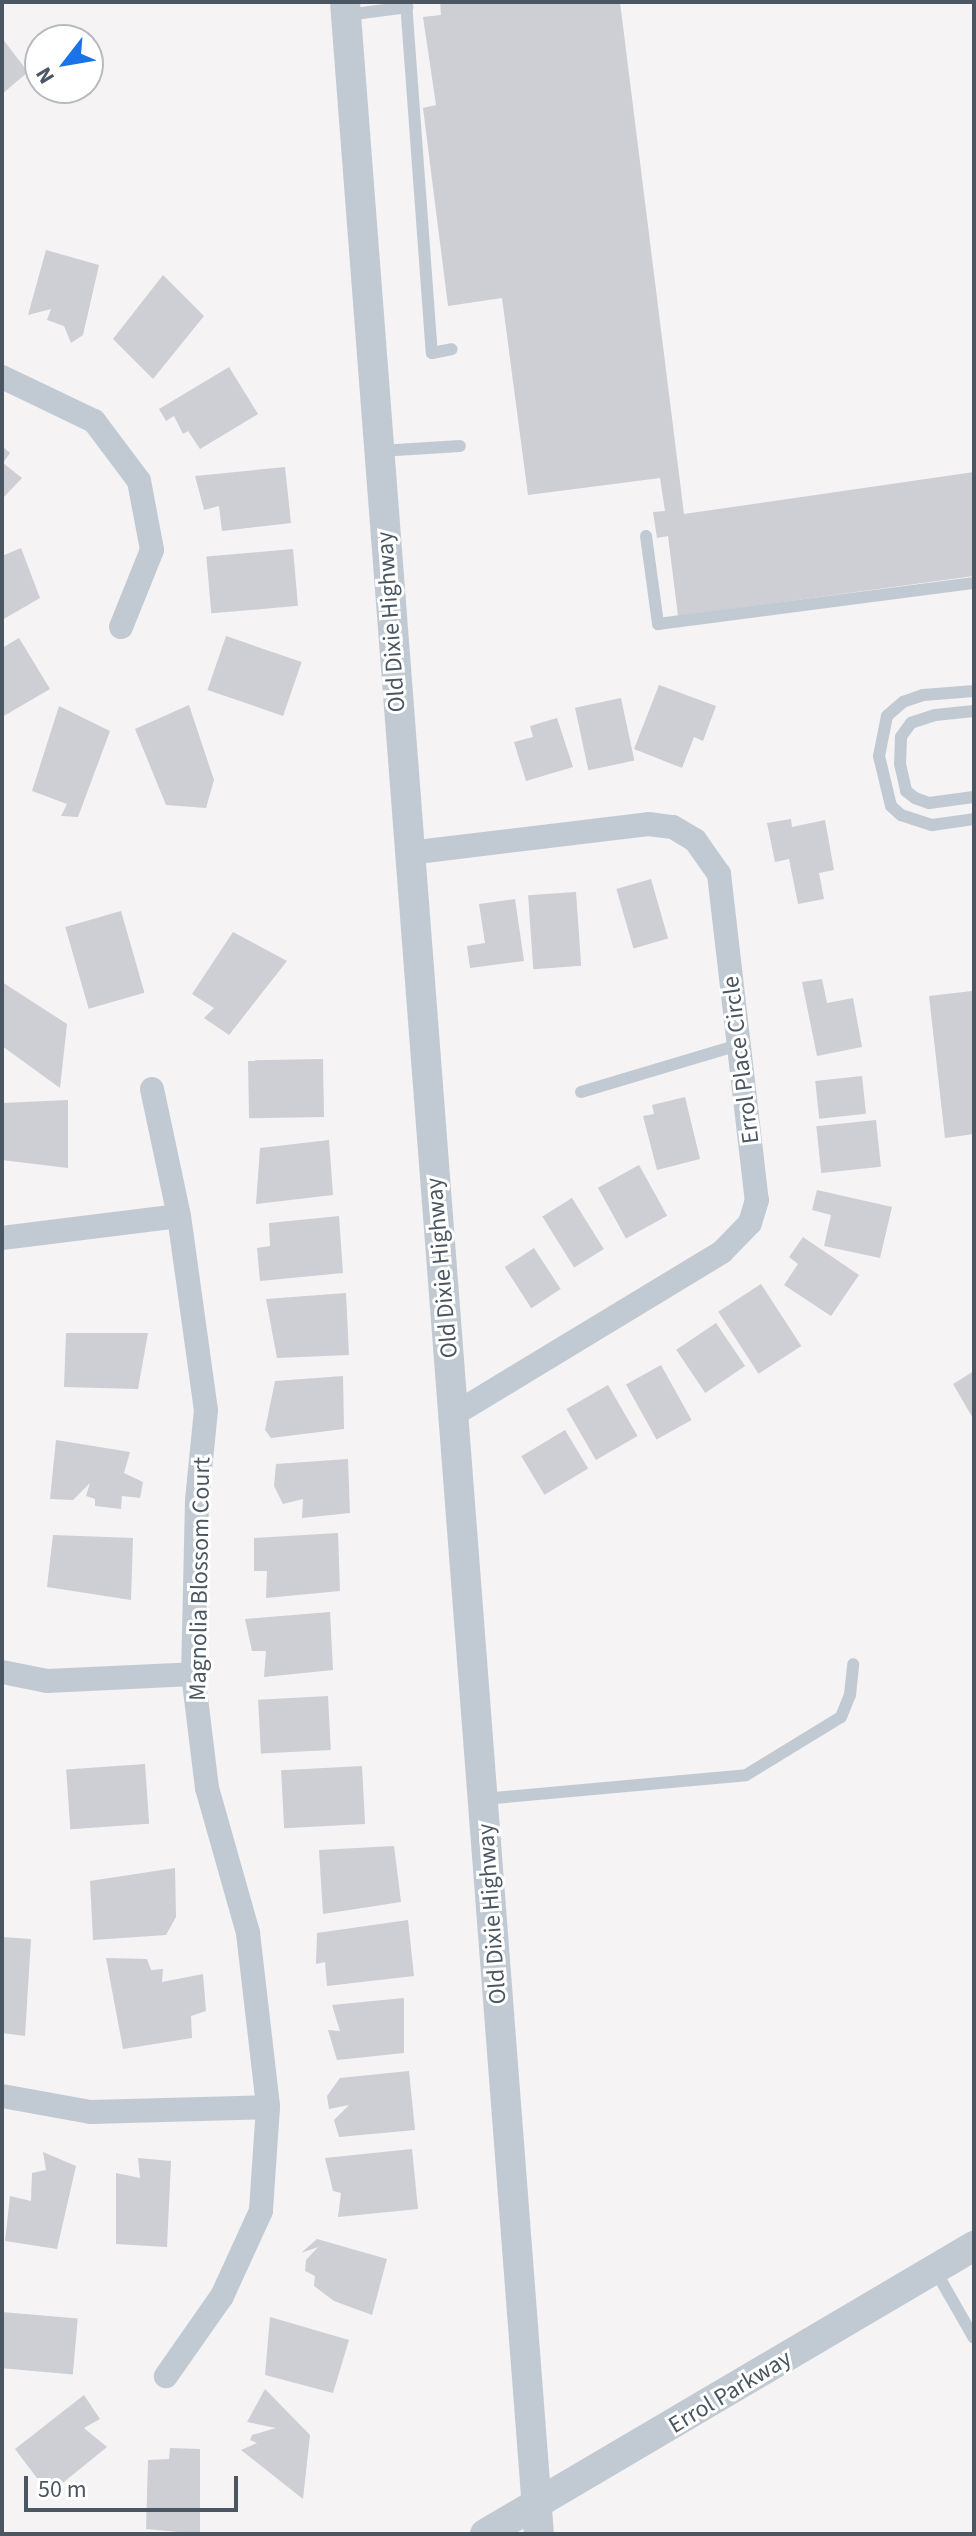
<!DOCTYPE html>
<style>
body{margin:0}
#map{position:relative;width:976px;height:2536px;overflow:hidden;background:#f5f3f3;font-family:"Source Sans 3",sans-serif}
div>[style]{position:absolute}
.building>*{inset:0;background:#cdcfd5;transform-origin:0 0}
.service>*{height:12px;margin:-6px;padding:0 6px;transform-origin:6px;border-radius:6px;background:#c1cad2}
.minor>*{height:24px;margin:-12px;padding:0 12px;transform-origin:12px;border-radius:12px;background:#c1cad2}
.tertiary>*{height:30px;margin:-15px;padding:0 15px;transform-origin:15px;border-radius:15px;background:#c1cad2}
span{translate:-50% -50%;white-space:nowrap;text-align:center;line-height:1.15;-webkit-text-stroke:6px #fff;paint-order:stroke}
.street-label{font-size:24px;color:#4a5661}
.frame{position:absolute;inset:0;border:4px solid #4a5661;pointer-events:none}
.north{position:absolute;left:24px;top:24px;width:80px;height:80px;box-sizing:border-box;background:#fff;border:2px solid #b7bbc0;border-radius:50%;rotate:239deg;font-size:22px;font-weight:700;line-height:32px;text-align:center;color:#4a5661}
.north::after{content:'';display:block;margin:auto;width:28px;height:36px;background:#1a73e8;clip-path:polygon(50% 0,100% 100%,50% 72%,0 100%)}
.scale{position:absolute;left:24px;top:2476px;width:214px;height:36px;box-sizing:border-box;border:4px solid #4a5661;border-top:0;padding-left:10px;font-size:24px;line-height:28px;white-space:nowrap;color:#4a5661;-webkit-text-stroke:6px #fff;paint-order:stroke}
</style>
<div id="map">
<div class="building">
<i style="clip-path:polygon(440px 2px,620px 2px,684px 514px,974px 472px,974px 576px,678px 616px,668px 536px,657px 538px,653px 512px,665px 511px,660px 478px,528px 495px,502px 298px,448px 306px,423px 108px,436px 105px,423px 17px,441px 15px)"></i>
<i style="clip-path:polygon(2px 38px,28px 72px,2px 94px)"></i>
<i style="clip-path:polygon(46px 250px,99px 265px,83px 335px,71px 343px,64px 326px,47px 320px,51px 309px,28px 315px)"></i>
<i style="clip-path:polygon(163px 275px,204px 316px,153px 379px,113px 339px)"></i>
<i style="clip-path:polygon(229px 367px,258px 414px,200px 449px,188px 431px,183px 434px,174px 416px,166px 421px,159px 409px)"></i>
<i style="clip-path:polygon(2px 446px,10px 453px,3px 463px,22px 478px,2px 499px)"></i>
<i style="clip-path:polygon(285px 467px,291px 523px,222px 531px,219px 506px,204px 510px,195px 476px)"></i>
<i style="clip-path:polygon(21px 548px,40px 598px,2px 620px,2px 556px)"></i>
<i style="left:293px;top:549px;width:57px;height:87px;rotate:85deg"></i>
<i style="left:226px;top:636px;width:80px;height:57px;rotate:19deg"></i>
<i style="clip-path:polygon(19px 638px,50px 689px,2px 717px,2px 648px)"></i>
<i style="clip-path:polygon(659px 685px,716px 706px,703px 741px,694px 737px,682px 768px,634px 749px)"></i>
<i style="left:621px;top:698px;width:64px;height:47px;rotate:78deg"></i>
<i style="clip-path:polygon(189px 705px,214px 780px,206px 808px,166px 805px,135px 729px)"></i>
<i style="clip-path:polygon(59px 706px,110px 731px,78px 817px,61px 816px,67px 804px,32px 791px)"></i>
<i style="clip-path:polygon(557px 718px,573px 767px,526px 781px,514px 742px,533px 737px,530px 726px)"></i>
<i style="clip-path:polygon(791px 819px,792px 827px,825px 820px,834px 870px,819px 873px,824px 899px,798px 904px,789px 859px,775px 862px,767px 823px)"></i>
<i style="left:651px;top:879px;width:62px;height:36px;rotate:74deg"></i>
<i style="left:576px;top:892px;width:74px;height:48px;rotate:86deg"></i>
<i style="clip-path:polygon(515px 899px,524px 961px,470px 968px,467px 946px,485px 943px,479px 904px)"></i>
<i style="left:121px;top:911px;width:85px;height:58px;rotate:74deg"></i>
<i style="clip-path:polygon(233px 932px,287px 961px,229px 1035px,204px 1018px,214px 1008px,192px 994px)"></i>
<i style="clip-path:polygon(822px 979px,827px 1003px,853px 998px,862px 1047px,817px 1056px,802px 982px)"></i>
<i style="clip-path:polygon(2px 982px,67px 1024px,60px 1088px,2px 1046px)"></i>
<i style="clip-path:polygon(972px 991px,974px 1134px,945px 1138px,929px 996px)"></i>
<i style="left:323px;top:1059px;width:58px;height:75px;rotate:89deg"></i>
<i style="left:862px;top:1076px;width:38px;height:47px;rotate:84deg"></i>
<i style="clip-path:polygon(685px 1097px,700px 1159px,657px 1170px,643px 1116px,654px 1114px,652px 1105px)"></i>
<i style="clip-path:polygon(68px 1100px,68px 1168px,2px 1160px,2px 1103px)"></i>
<i style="left:876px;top:1120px;width:47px;height:60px;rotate:84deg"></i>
<i style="clip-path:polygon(329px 1140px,333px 1195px,256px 1204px,260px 1148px)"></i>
<i style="left:639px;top:1165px;width:58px;height:47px;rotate:61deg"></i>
<i style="clip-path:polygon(817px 1190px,892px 1207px,880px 1258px,824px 1246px,831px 1215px,812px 1210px)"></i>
<i style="left:572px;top:1198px;width:60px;height:35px;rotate:58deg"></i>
<i style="clip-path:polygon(339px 1216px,343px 1273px,260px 1281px,257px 1248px,270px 1246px,269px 1223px)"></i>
<i style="clip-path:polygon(803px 1237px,859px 1275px,831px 1316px,784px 1285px,798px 1264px,789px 1257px)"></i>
<i style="left:534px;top:1248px;width:49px;height:35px;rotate:57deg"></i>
<i style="left:761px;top:1284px;width:74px;height:51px;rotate:57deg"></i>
<i style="clip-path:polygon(346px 1293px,349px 1355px,277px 1358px,266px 1299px)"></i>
<i style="left:716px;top:1323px;width:52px;height:48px;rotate:56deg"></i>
<i style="clip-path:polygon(66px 1333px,148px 1333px,138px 1389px,64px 1387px)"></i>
<i style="left:661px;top:1365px;width:63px;height:40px;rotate:61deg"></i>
<i style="clip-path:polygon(974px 1371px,974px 1420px,953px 1384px)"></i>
<i style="clip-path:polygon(343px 1376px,344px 1429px,271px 1438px,265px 1430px,275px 1381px)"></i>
<i style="left:608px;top:1385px;width:59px;height:48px;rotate:60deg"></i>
<i style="left:565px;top:1430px;width:45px;height:51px;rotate:59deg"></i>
<i style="clip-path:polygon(56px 1440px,130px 1452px,124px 1473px,143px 1482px,140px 1498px,122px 1496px,121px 1509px,95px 1506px,95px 1499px,86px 1496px,90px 1483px,73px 1500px,50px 1499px)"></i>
<i style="clip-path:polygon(348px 1459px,350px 1513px,302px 1518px,303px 1499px,283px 1504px,274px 1486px,276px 1464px)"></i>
<i style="clip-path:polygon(338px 1533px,340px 1591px,266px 1598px,267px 1571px,254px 1571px,254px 1538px)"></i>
<i style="clip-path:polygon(53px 1535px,133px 1538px,131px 1600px,47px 1587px)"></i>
<i style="clip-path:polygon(330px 1612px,333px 1670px,264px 1677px,266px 1651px,252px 1651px,245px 1619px)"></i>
<i style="left:328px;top:1696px;width:54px;height:70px;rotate:87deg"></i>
<i style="left:145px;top:1764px;width:60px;height:79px;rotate:86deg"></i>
<i style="left:362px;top:1766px;width:58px;height:81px;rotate:87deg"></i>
<i style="clip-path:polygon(394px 1846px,401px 1902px,323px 1914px,319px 1850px)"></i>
<i style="clip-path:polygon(175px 1868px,176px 1917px,166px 1935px,93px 1940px,90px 1881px)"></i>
<i style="clip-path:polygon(408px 1920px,414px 1976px,327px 1986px,325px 1962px,316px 1964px,317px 1933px)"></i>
<i style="clip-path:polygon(2px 1937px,31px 1939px,25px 2036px,2px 2033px)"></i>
<i style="clip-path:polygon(106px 1958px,147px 1959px,151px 1970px,163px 1969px,162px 1982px,203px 1974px,206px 2011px,191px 2016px,192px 2038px,123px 2049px)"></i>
<i style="clip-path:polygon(404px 1998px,404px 2053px,337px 2060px,328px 2030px,340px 2031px,332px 2005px)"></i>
<i style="clip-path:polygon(409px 2071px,415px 2130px,339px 2137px,334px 2120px,349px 2105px,329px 2109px,327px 2096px,340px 2078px)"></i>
<i style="clip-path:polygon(412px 2149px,418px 2209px,338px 2217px,341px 2193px,333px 2191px,325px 2158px)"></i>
<i style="clip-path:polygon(43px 2152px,76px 2166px,57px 2249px,5px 2241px,10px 2196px,31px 2201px,32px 2173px,46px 2170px)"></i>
<i style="clip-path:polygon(138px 2158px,171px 2161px,167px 2247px,116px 2244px,116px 2173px,140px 2178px)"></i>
<i style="clip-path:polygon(317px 2239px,387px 2259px,372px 2315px,334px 2301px,314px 2286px,315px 2276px,305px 2271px,306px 2260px,318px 2247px,301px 2253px)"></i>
<i style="left:2px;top:2312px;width:76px;height:56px;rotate:5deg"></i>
<i style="clip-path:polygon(270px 2317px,349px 2340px,333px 2393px,265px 2375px)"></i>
<i style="clip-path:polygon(265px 2389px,310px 2435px,303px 2499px,241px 2450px,257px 2443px,250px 2440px,252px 2435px,276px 2428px,247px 2422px)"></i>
<i style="clip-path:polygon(84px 2395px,100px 2419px,84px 2428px,107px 2447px,49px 2494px,15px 2449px)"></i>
<i style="clip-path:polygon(170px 2448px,200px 2449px,200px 2534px,146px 2529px,148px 2460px,169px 2459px)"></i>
</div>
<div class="service">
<i style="left:406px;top:2px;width:352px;rotate:85.8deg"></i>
<i style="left:432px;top:353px;width:20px;rotate:-11deg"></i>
<i style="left:347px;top:15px;width:61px;rotate:-7.6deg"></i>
<i style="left:380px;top:451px;width:80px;rotate:-3.6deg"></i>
<i style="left:646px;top:536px;width:89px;rotate:82.2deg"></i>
<i style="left:658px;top:624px;width:319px;rotate:-7.4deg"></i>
<i style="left:974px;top:691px;width:51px;rotate:175.5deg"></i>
<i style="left:923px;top:695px;width:21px;rotate:161deg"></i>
<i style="left:903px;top:702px;width:21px;rotate:139deg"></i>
<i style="left:887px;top:716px;width:41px;rotate:101.3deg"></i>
<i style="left:879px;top:756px;width:51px;rotate:76.5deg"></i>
<i style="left:891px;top:806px;width:13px;rotate:42deg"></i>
<i style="left:901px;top:815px;width:33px;rotate:18deg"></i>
<i style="left:932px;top:825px;width:42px;rotate:-8.1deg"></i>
<i style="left:974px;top:711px;width:39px;rotate:174deg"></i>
<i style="left:935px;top:715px;width:25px;rotate:162deg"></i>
<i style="left:911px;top:723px;width:17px;rotate:126deg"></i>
<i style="left:901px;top:737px;width:27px;rotate:92deg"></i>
<i style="left:900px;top:764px;width:28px;rotate:77deg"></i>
<i style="left:906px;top:791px;width:11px;rotate:38deg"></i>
<i style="left:915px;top:798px;width:15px;rotate:20deg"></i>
<i style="left:929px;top:803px;width:45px;rotate:-7.6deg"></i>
<i style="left:581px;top:1092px;width:165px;rotate:-16.6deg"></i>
<i style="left:484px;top:1799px;width:263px;rotate:-5.2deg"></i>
<i style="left:746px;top:1775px;width:111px;rotate:-31.4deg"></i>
<i style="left:841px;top:1717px;width:24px;rotate:-68deg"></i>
<i style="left:850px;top:1695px;width:31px;rotate:-84deg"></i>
<i style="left:935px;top:2270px;width:78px;rotate:60.2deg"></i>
</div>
<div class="minor">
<i style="left:2px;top:377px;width:102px;rotate:25.6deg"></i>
<i style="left:94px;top:421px;width:75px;rotate:53.1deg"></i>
<i style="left:139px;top:481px;width:70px;rotate:79.3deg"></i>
<i style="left:152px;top:550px;width:83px;rotate:111.9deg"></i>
<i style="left:409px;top:853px;width:241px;rotate:-6.9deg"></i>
<i style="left:648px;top:824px;width:25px;rotate:7deg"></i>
<i style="left:673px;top:827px;width:26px;rotate:31deg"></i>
<i style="left:695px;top:840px;width:42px;rotate:54.8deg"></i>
<i style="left:719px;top:874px;width:328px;rotate:83.4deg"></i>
<i style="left:757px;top:1200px;width:24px;rotate:107deg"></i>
<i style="left:750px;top:1223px;width:40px;rotate:134deg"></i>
<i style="left:722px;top:1252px;width:315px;rotate:148.8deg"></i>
<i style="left:152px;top:1089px;width:130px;rotate:78deg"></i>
<i style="left:179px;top:1216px;width:196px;rotate:82.1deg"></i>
<i style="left:206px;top:1410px;width:90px;rotate:95.7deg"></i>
<i style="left:197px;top:1500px;width:174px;rotate:91.3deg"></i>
<i style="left:193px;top:1674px;width:115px;rotate:83deg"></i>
<i style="left:207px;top:1788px;width:151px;rotate:74.2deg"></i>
<i style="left:248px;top:1933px;width:175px;rotate:83.4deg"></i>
<i style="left:268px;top:2107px;width:104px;rotate:93.9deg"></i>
<i style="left:261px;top:2211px;width:94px;rotate:114.6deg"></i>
<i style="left:222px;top:2296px;width:98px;rotate:125deg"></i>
<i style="left:2px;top:1238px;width:178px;rotate:-7.1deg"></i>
<i style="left:2px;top:1672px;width:46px;rotate:11.3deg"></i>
<i style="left:47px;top:1681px;width:146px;rotate:-2.7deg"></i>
<i style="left:2px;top:2096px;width:90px;rotate:10.2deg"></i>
<i style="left:91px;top:2112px;width:177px;rotate:-1.6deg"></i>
</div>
<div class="tertiary">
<i style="left:345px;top:2px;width:2539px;rotate:85.62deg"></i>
<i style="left:485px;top:2534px;width:568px;rotate:-30.5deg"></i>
</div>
<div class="street-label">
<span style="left:391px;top:622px;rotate:-94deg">Old Dixie Highway</span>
<span style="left:741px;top:1060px;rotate:-97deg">Errol Place Circle</span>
<span style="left:442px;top:1268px;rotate:-95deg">Old Dixie Highway</span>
<span style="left:200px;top:1579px;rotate:-89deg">Magnolia Blossom Court</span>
<span style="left:492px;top:1914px;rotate:-94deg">Old Dixie Highway</span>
<span style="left:730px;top:2392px;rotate:-31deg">Errol Parkway</span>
</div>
<div class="frame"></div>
<div class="north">N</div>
<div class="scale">50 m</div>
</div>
